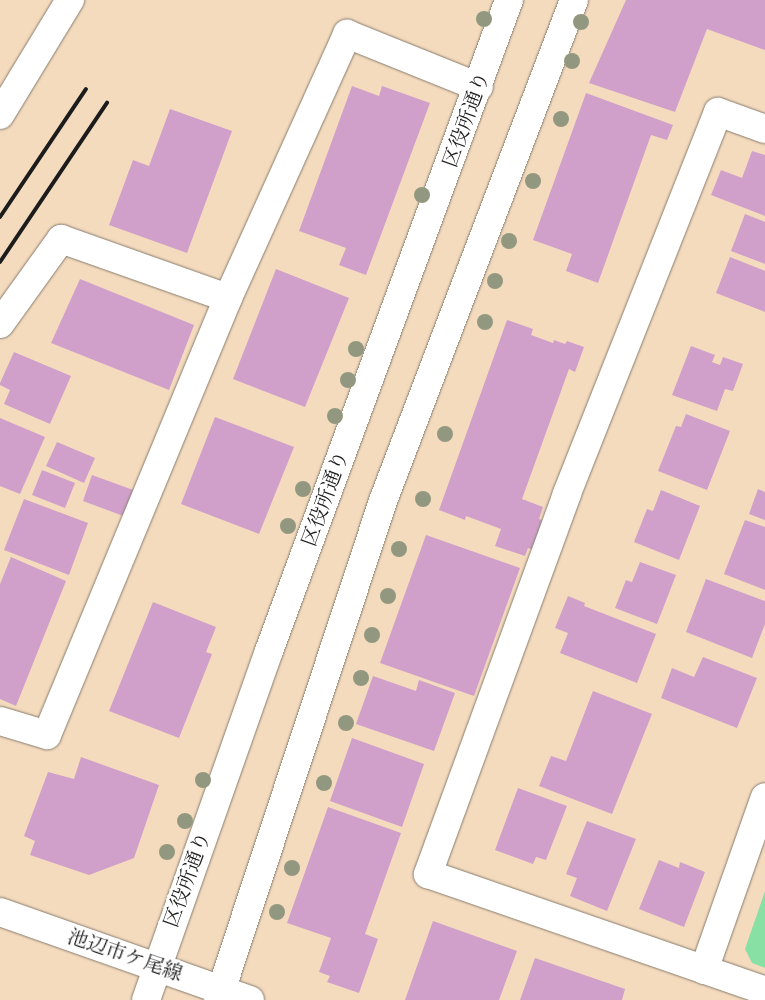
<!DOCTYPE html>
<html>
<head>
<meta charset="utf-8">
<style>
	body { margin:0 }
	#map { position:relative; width:765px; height:1000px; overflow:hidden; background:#f4dbbe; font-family:"Libre Bodoni","Noto Serif JP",serif }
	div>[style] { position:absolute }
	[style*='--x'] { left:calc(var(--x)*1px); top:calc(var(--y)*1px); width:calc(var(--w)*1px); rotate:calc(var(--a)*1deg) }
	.green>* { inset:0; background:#88e0a4 }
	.building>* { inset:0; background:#d0a0ca }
	.roads { filter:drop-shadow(0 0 1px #887c6d) drop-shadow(0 0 1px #887c6d) }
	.minor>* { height:28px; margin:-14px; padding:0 14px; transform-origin:14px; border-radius:14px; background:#fff }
	.tertiary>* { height:28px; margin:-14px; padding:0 14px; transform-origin:14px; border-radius:14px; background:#fff }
	.rail>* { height:4px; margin:-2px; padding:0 2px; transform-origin:2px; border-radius:2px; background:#1c1c1c }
	.trees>* { width:16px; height:16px; margin:-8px; border-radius:50%; background:#92987f }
	span { translate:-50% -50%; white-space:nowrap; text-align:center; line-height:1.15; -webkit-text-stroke:5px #fff; paint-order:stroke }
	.street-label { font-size:20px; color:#1c1c1c }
</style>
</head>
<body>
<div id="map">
	<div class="green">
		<div style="clip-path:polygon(765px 891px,765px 968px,752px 963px,745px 949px)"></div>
	</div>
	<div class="building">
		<div style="clip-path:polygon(626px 0,765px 0,765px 50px,707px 29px,675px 112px,589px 83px)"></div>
		<div style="clip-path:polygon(352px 86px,379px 96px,382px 86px,430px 103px,366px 275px,339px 265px,346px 248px,299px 231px)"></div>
		<div style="clip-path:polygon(586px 93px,673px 125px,667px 140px,651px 135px,598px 283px,566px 271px,572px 254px,533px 240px)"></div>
		<div style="clip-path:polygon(170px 109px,232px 131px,187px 253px,109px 225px,133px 160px,149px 166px)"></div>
		<div style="clip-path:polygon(752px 151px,765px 155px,765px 216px,711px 195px,721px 170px,742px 178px)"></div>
		<div style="clip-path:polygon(745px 214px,765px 222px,765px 264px,731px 251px)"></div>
		<div style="clip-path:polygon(730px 257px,765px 271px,765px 312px,716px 293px)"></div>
		<div style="clip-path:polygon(276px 269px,349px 298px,305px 407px,233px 379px)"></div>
		<div style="clip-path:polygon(80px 279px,194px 325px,169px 390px,51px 343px)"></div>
		<div style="clip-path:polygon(507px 320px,533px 329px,531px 335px,553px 343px,554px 340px,565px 344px,567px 341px,584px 347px,575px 372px,569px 369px,522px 499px,543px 507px,539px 519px,544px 521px,534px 550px,528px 548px,525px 556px,495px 546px,501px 529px,466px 516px,465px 520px,439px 510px)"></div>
		<div style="clip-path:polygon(691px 346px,715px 355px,712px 362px,720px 365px,723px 357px,743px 364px,733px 391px,725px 389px,717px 411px,672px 395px)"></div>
		<div style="clip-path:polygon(14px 352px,71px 376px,50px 424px,4px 404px,10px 390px,0 385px,0 383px)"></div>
		<div style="clip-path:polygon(686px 414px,730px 431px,707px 490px,658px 471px,676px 426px,681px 427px)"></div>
		<div style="clip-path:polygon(215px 417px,294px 447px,259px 534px,181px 504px)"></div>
		<div style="clip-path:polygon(0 418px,45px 437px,20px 494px,0 486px)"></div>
		<div style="clip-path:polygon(57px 442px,95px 458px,84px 483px,46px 466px)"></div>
		<div style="clip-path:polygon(42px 470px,75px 483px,65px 508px,32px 495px)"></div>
		<div style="clip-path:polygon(92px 475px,136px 491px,126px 517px,83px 501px)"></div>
		<div style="clip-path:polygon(758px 489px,765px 492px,765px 520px,749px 514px)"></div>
		<div style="clip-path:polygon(661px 490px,700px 506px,679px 560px,634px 542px,647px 509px,653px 511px)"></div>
		<div style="clip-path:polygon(24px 499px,88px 523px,69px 575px,4px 550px)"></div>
		<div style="clip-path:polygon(745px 520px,765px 527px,765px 590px,724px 574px)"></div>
		<div style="clip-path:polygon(426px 535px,520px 568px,474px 696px,380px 663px)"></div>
		<div style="clip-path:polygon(11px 557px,66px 581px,16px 706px,0 699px,0 584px)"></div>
		<div style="clip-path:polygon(640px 562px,676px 575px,657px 624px,615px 608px,626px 580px,632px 582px)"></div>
		<div style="clip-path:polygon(706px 579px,765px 601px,765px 624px,752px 658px,686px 632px)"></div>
		<div style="clip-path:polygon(568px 596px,585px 603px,584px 606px,656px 634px,637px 683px,560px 653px,568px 633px,555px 628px)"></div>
		<div style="clip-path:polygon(153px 602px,216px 627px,206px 652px,212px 654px,179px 738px,109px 711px)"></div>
		<div style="clip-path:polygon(703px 657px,757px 678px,737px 728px,661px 698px,672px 668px,694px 677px)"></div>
		<div style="clip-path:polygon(373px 676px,416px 691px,419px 680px,455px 693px,434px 751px,356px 724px)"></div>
		<div style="clip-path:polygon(593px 691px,652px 714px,612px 814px,539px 786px,551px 756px,566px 761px)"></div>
		<div style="clip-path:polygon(352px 738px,424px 764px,402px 827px,330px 801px)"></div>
		<div style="clip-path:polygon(81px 757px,159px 785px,134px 858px,89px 875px,30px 855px,35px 841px,24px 836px,48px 772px,74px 779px)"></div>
		<div style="clip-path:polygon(518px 788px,567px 806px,546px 860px,536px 857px,533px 864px,495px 850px)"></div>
		<div style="clip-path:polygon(328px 807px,401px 833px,365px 934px,378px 939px,359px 993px,327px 982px,330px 976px,319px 972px,331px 938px,287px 923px)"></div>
		<div style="clip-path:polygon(587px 821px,636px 839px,607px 911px,570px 896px,577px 878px,566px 874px)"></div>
		<div style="clip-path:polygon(659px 860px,679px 868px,680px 862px,705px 872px,684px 927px,639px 909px)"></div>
		<div style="clip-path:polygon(433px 921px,517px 951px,499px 1000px,405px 1000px)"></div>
		<div style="clip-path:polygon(535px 958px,625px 989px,622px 1000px,520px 1000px)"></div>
	</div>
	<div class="roads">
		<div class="minor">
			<div style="--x:0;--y:115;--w:135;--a:-58.7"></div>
			<div style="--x:765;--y:129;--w:50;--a:-160.1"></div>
			<div style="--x:718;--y:112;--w:411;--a:111.6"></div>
			<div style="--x:567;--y:494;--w:405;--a:110.1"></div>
			<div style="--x:428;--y:874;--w:357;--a:19.1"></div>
			<div style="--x:0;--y:324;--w:105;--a:-54.3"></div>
			<div style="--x:61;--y:239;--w:177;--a:19.5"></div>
			<div style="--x:0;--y:721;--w:49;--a:16.6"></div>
			<div style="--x:47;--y:735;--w:473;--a:-67.5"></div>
			<div style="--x:228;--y:298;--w:290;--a:-65.7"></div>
			<div style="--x:347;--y:34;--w:142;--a:21.9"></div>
			<div style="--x:704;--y:970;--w:183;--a:-70.6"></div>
		</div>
		<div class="tertiary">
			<div style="--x:0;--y:912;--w:265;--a:19.4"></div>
			<div style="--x:146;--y:1000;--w:370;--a:-70.6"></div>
			<div style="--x:269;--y:651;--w:694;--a:-69.76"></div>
			<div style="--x:218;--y:1000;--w:526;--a:-71.7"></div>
			<div style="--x:383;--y:501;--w:536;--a:-69.13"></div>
		</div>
	</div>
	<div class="rail">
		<div style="--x:0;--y:217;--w:154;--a:-56.1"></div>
		<div style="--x:0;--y:262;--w:192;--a:-56.1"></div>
	</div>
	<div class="trees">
		<div style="left:484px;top:19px"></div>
		<div style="left:581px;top:22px"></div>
		<div style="left:572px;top:61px"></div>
		<div style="left:561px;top:119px"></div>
		<div style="left:533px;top:181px"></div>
		<div style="left:422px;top:195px"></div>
		<div style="left:509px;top:241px"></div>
		<div style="left:495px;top:281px"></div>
		<div style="left:485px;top:322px"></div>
		<div style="left:356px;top:349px"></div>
		<div style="left:348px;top:380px"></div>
		<div style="left:335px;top:416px"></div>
		<div style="left:445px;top:434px"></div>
		<div style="left:303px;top:489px"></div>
		<div style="left:423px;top:499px"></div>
		<div style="left:288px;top:526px"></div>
		<div style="left:399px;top:549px"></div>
		<div style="left:388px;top:596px"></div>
		<div style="left:372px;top:635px"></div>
		<div style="left:361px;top:678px"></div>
		<div style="left:346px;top:723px"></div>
		<div style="left:203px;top:780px"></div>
		<div style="left:324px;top:783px"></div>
		<div style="left:185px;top:821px"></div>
		<div style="left:167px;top:852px"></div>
		<div style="left:292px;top:868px"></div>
		<div style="left:277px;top:912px"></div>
	</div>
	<div class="street-label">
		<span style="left:467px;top:120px;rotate:-70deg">区役所通り</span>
		<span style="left:326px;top:499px;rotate:-70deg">区役所通り</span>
		<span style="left:188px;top:880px;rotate:-70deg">区役所通り</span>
		<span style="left:125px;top:956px;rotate:19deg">池辺市ケ尾線</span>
	</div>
</div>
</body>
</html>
